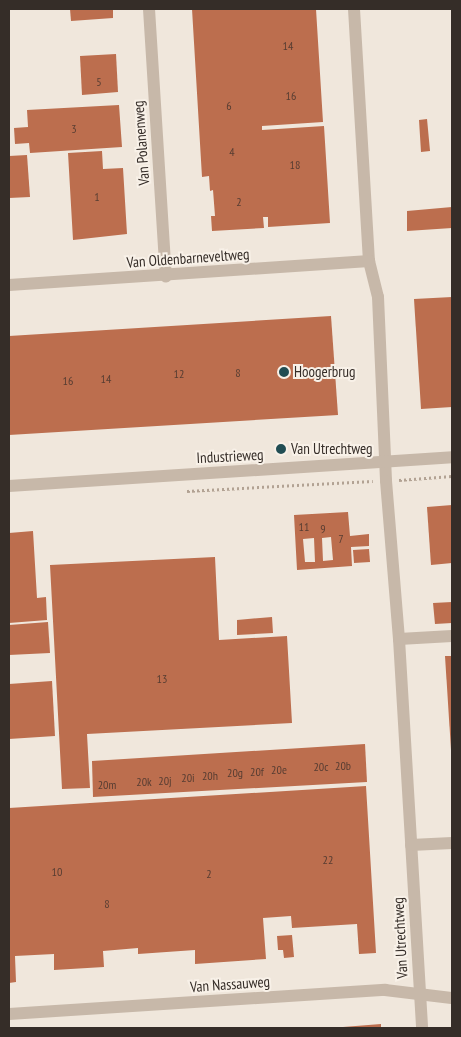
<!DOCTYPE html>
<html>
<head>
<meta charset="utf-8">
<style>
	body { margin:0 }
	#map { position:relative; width:461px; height:1037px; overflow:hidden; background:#f0e7dc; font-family:"PT Sans Narrow",sans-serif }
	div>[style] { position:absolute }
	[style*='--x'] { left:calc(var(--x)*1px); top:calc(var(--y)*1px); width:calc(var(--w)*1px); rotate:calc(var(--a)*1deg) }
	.building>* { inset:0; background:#bc6e4e }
	.path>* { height:3px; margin-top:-1.5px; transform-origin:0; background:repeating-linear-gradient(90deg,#b2a293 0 2.5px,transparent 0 5px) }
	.minor>* { height:12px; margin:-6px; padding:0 6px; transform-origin:6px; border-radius:6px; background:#c7b8a9 }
	.tertiary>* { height:12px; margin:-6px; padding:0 6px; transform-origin:6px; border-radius:6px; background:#c7b8a9 }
	.dots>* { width:14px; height:14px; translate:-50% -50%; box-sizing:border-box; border:2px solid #f8f1e8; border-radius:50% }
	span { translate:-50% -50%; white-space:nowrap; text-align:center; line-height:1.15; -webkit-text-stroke:4px #f8f1e8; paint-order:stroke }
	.number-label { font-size:12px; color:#573d32 }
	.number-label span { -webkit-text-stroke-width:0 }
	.street-label { font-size:15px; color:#352d28 }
	.poi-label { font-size:15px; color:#352d28 }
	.left { translate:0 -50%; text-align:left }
	.frame { position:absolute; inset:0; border:10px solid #352d28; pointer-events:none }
</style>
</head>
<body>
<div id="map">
	<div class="building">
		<div style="clip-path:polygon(70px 9px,113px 9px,113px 18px,71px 21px)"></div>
		<div style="clip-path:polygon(192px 9px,316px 9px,323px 122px,262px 126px,262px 130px,324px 126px,330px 223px,268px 227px,268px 217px,263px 217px,264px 228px,212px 231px,211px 216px,215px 216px,213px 190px,210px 191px,209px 176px,202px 177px)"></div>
		<div style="clip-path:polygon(116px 54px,118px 92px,82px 95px,80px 56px)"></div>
		<div style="clip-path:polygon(119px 105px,122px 147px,30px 153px,29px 143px,15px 144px,14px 128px,28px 127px,27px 110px)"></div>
		<div style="clip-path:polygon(427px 119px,430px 151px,421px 152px,419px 120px)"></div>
		<div style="clip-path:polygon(102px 151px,103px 169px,123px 168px,127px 234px,73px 240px,68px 153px)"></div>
		<div style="clip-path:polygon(27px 155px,30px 197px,9px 198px,9px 156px)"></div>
		<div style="clip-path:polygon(452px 207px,452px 228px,407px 231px,407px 211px)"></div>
		<div style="clip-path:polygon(452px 297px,452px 407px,421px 409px,414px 299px)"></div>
		<div style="clip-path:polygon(331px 316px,338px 415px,9px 435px,9px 336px)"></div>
		<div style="clip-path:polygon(452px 505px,452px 563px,431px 565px,427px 507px)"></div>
		<div style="clip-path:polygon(evenodd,348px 512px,350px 536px,369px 534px,369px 546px,351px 547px,352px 566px,297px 570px,294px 515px,348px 512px,331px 537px,333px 560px,323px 561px,322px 538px,331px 537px,348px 512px,314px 538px,315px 562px,305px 562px,303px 539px,314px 538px)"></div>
		<div style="clip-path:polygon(33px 531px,37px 598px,46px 597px,47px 620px,9px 623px,9px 533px)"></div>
		<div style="clip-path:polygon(369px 549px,370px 562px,354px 563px,353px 550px)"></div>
		<div style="clip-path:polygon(215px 557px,219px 640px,287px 636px,292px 723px,87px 734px,90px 788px,62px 789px,50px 565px)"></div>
		<div style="clip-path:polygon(452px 602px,452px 623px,435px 624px,433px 603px)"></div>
		<div style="clip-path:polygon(272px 617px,273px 633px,237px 635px,237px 620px)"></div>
		<div style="clip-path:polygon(48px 622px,50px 653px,9px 655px,9px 625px)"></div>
		<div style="clip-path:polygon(445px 656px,452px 656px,452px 749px,451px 750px)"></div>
		<div style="clip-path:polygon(52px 681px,55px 736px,9px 739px,9px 684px)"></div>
		<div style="clip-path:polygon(365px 744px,367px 782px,93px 797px,92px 761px)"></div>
		<div style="clip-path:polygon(366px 786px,376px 953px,359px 954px,357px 924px,292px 928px,291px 916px,263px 918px,266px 959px,195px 964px,195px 950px,138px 954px,138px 948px,103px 951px,104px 967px,54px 970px,54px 954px,15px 956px,16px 982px,9px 983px,9px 808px)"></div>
		<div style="clip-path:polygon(292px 935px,294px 957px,284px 958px,283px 950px,278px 950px,277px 936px)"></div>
		<div style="clip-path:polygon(381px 1024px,381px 1028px,343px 1028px,343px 1027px)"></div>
	</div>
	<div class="path">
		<div style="--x:399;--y:480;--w:53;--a:-4.3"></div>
		<div style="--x:187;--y:491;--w:186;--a:-3.1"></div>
	</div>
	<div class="minor">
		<div style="--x:149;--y:9;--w:268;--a:86.4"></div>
		<div style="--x:354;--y:9;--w:252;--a:86.6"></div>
		<div style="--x:369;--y:261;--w:37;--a:76"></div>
		<div style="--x:378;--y:297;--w:184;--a:87.5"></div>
		<div style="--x:386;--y:481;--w:159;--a:85.3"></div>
		<div style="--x:399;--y:639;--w:390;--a:86.6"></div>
		<div style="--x:9;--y:285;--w:361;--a:-3.8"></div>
		<div style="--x:399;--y:639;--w:53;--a:-3.2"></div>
		<div style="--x:411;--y:845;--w:41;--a:-2.8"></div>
		<div style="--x:9;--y:1014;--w:377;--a:-3.7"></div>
		<div style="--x:385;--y:990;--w:67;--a:6.8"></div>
	</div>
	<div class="tertiary">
		<div style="--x:9;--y:486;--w:444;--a:-3.7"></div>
	</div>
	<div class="dots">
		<div style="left:284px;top:372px;background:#214d53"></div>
		<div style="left:281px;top:449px;background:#214d53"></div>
	</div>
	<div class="number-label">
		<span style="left:288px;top:46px">14</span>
		<span style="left:99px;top:82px">5</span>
		<span style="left:291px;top:96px">16</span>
		<span style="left:229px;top:106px">6</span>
		<span style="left:74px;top:129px">3</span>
		<span style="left:232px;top:152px">4</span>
		<span style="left:295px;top:165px">18</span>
		<span style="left:97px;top:197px">1</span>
		<span style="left:239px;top:202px">2</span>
		<span style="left:238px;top:373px">8</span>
		<span style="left:179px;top:374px">12</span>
		<span style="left:106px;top:379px">14</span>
		<span style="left:68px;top:381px">16</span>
		<span style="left:304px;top:527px">11</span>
		<span style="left:323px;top:529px">9</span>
		<span style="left:341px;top:539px">7</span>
		<span style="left:162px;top:679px">13</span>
		<span style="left:343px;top:766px">20b</span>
		<span style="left:321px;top:767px">20c</span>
		<span style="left:279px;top:770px">20e</span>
		<span style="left:257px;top:772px">20f</span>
		<span style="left:235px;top:773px">20g</span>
		<span style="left:210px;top:776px">20h</span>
		<span style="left:188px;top:778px">20i</span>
		<span style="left:165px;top:781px">20j</span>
		<span style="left:144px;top:782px">20k</span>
		<span style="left:107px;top:785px">20m</span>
		<span style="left:328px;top:860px">22</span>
		<span style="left:57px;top:872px">10</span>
		<span style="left:209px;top:874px">2</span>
		<span style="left:107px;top:904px">8</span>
	</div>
	<div class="street-label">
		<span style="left:141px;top:143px;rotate:-94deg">Van Polanenweg</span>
		<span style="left:188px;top:258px;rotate:-4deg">Van Oldenbarneveltweg</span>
		<span style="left:230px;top:456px;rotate:-3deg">Industrieweg</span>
		<span style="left:400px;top:938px;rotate:-93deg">Van Utrechtweg</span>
		<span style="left:230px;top:984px;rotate:-4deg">Van Nassauweg</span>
	</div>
	<div class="poi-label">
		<span class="left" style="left:294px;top:372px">Hoogerbrug</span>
		<span class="left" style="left:291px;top:449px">Van Utrechtweg</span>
	</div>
	<div class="frame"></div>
</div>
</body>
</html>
